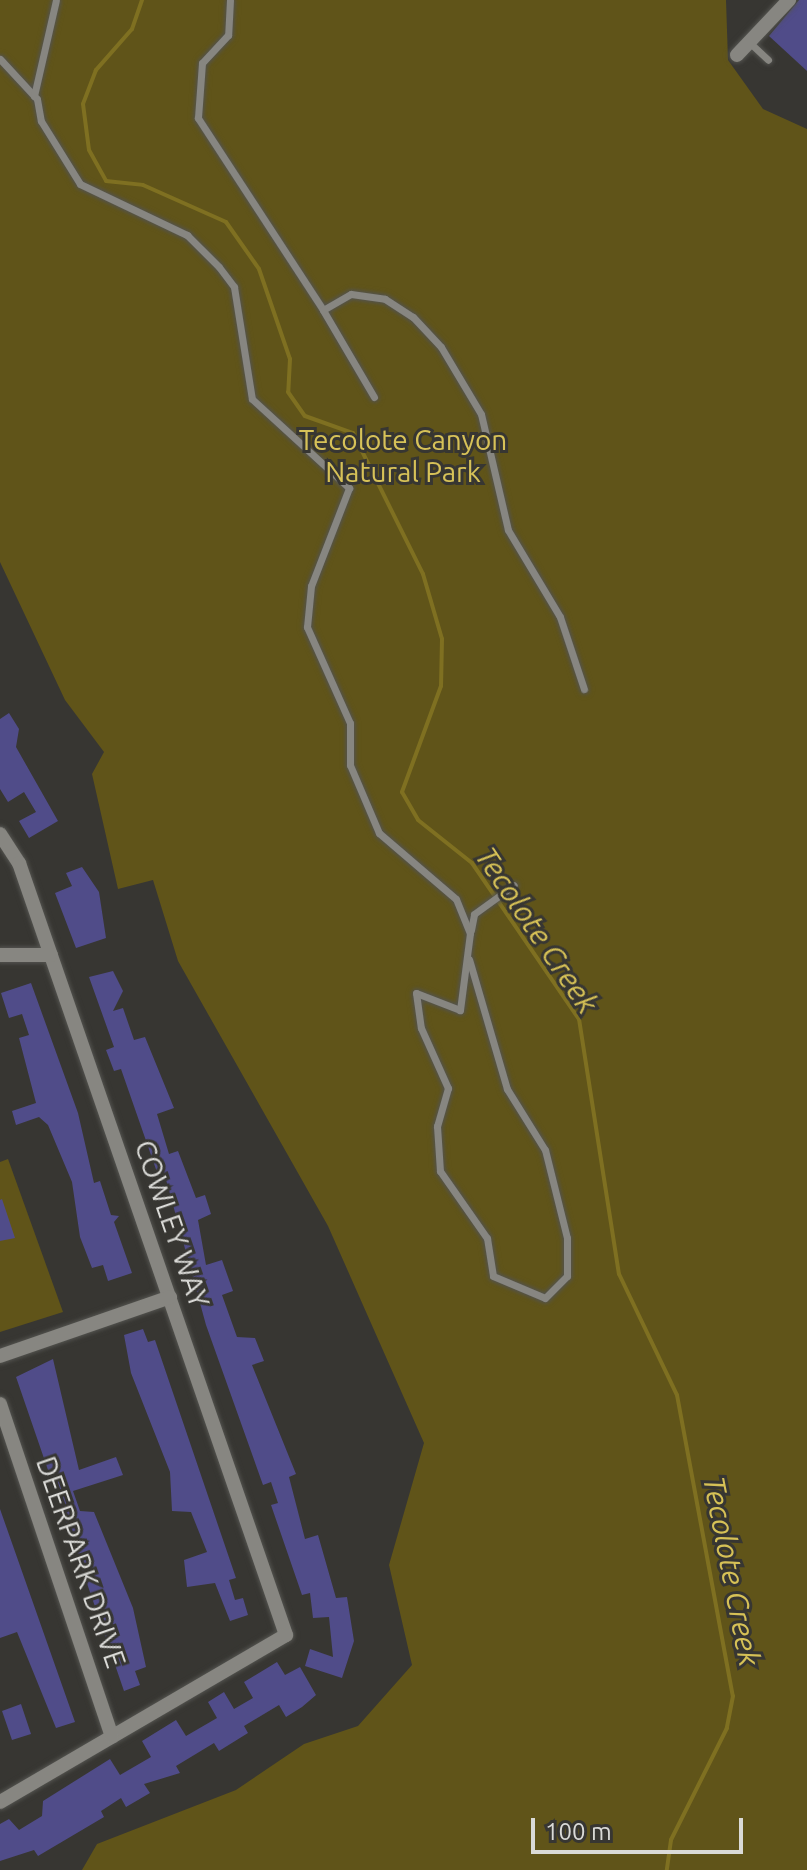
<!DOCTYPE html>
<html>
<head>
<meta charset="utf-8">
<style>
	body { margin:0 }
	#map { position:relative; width:807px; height:1870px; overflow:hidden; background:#373632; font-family:Ubuntu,sans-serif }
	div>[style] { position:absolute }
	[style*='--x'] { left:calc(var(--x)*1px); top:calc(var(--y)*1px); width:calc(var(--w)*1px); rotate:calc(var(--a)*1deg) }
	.green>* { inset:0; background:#605419 }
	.stream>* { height:4px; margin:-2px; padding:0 2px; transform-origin:2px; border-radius:2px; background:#7f7021 }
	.building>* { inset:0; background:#504c89 }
	.roads { filter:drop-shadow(0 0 2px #53534f) drop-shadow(0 0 2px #53534f) }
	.lane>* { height:7px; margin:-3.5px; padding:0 3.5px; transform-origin:3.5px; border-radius:3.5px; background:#878681 }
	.street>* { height:14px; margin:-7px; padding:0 7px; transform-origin:7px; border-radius:7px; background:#878681 }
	span { translate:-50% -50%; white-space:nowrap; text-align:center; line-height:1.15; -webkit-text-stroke:6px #373632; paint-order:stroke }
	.park-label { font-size:28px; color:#d7c258 }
	.street-label { font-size:28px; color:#dadad7 }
	.water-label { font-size:30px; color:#d6c156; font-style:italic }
	.scale { position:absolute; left:531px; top:1818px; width:212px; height:36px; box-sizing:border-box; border:4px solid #dadad7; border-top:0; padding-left:10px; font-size:24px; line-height:28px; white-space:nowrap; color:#dadad7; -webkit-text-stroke:6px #373632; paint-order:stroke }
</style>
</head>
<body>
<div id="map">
	<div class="green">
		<div style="clip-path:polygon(0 0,726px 0,728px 60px,763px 109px,807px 129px,807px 1870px,82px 1870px,97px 1844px,236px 1790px,304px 1744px,358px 1726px,412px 1665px,389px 1565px,424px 1443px,328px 1226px,178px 961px,153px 880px,118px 889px,92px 774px,104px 752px,65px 700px,0 562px)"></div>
		<div style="clip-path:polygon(8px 1159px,63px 1312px,0 1332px,0 1162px)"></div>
	</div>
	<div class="stream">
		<div style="--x:142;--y:0;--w:31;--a:109"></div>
		<div style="--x:132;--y:29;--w:55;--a:131.3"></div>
		<div style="--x:96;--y:70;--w:36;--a:111"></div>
		<div style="--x:83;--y:104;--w:46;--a:82.6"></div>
		<div style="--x:89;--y:150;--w:35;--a:61"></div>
		<div style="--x:106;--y:181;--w:37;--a:6"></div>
		<div style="--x:143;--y:185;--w:91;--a:24"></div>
		<div style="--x:226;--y:222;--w:57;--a:54.9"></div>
		<div style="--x:259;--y:269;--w:95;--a:71"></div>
		<div style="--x:290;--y:359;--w:33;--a:93"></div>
		<div style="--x:288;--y:392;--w:29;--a:55"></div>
		<div style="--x:305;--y:416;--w:51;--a:19.5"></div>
		<div style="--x:353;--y:433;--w:157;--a:63.6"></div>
		<div style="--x:423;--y:574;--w:68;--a:73.7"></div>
		<div style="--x:442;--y:639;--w:47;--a:91.2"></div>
		<div style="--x:441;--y:686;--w:113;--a:110.2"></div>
		<div style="--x:402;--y:792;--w:32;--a:60"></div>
		<div style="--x:418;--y:820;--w:69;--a:38.5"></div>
		<div style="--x:472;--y:863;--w:189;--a:55.6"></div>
		<div style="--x:579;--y:1019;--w:258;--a:81.1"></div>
		<div style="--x:619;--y:1274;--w:134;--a:64.4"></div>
		<div style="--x:677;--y:1395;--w:306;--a:79.5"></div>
		<div style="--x:733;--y:1696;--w:33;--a:101"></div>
		<div style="--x:727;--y:1728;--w:125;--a:116.6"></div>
		<div style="--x:671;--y:1840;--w:30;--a:98"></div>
	</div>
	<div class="building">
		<div style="clip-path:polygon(799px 0,807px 0,807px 71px,769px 36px)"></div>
		<div style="clip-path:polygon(9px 713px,19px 729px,16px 747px,58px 821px,29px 838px,19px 821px,36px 812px,24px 792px,8px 802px,0 789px,0 719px)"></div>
		<div style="clip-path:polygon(82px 867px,99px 892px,106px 938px,76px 948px,55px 893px,72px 886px,66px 873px)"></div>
		<div style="clip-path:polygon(113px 971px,123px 991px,113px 1011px,123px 1008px,134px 1040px,145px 1037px,174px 1108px,157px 1114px,169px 1154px,178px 1151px,196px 1198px,205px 1195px,211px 1214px,198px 1220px,206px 1265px,222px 1260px,233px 1291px,222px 1295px,237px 1337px,255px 1338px,264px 1361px,252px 1365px,296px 1474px,289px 1477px,305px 1539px,318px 1535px,336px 1598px,347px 1597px,354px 1641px,342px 1678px,305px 1666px,310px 1649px,333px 1657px,329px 1617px,313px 1618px,310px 1593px,302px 1595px,271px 1505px,278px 1503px,271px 1482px,263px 1485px,206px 1325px,165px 1176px,159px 1178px,121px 1069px,114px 1071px,106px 1050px,114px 1047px,89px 977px)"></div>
		<div style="clip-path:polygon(31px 983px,78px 1113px,94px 1183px,100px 1181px,111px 1215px,119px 1216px,114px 1222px,132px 1273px,108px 1281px,103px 1265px,92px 1268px,80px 1237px,72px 1182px,48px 1125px,39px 1117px,16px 1125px,12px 1111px,36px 1103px,19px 1038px,29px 1035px,22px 1014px,9px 1018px,1px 993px)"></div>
		<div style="clip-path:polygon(2px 1199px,15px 1238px,0 1241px,0 1200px)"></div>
		<div style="clip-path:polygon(143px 1329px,148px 1342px,155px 1340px,236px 1578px,229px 1580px,235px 1600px,243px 1598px,248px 1615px,230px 1621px,215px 1583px,187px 1587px,184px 1560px,207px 1552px,191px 1512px,172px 1511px,170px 1472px,131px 1373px,124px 1335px)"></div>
		<div style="clip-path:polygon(53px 1359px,79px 1470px,116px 1457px,123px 1475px,73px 1491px,80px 1511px,94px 1512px,133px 1608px,146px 1667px,135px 1671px,140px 1685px,124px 1691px,16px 1377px)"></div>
		<div style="clip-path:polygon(0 1509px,75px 1722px,56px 1728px,17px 1632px,0 1638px)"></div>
		<div style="clip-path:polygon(277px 1662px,285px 1675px,300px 1667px,316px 1695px,302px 1707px,286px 1717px,279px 1705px,244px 1726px,248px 1733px,219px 1751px,214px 1743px,176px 1766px,180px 1773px,144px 1784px,150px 1793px,126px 1807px,121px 1798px,101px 1811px,104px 1817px,38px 1856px,34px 1850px,0 1861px,0 1824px,9px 1819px,19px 1830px,42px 1816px,43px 1801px,110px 1759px,120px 1775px,151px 1757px,142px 1741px,176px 1720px,186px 1736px,217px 1718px,208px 1702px,224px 1692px,234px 1709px,253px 1698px,244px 1682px)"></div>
		<div style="clip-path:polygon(21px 1704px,31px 1734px,12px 1740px,2px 1711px)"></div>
	</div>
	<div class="roads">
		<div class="lane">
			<div style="--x:230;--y:0;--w:35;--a:93"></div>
			<div style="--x:228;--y:35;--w:38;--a:133"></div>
			<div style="--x:202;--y:63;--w:55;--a:94.2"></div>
			<div style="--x:198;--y:118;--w:229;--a:56.9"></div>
			<div style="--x:749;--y:42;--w:26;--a:43"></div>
			<div style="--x:0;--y:59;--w:54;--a:47.2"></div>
			<div style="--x:37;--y:99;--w:22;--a:80"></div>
			<div style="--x:41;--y:121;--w:74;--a:58.2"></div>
			<div style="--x:80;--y:184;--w:119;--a:25.5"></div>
			<div style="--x:187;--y:235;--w:45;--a:45"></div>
			<div style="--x:219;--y:267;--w:25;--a:53"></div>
			<div style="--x:234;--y:287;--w:113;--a:80.9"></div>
			<div style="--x:252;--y:399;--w:132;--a:42.5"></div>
			<div style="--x:349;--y:488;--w:105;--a:111.2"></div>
			<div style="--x:311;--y:586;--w:41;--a:95.6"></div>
			<div style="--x:307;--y:627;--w:105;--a:65.9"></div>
			<div style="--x:350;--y:723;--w:42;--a:90"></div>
			<div style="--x:350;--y:765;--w:74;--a:66.9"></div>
			<div style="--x:379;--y:833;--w:101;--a:40.6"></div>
			<div style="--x:456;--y:899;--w:37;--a:68"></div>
			<div style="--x:470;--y:933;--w:78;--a:97.4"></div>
			<div style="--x:460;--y:1010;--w:47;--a:-158.9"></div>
			<div style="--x:416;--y:993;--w:35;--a:82"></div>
			<div style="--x:421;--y:1028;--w:66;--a:65.8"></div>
			<div style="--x:448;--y:1088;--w:40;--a:106"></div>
			<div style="--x:437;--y:1126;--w:45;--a:86.2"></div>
			<div style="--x:440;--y:1171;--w:82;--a:55"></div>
			<div style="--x:487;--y:1238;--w:38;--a:81"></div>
			<div style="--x:493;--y:1276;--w:56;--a:22.9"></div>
			<div style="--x:545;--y:1298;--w:31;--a:-45"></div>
			<div style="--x:567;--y:1276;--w:38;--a:-90"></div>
			<div style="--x:567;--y:1238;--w:91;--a:-104"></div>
			<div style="--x:545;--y:1150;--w:72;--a:-121.9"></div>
			<div style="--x:507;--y:1089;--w:135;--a:-106.3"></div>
			<div style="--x:34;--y:96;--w:98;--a:-77.1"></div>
			<div style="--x:374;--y:397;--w:101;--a:-120.4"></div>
			<div style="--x:323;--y:310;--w:32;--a:-30"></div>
			<div style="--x:351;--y:294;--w:34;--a:8"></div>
			<div style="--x:385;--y:299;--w:33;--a:33"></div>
			<div style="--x:413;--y:317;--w:41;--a:47"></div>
			<div style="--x:441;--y:347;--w:78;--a:59.2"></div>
			<div style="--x:481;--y:414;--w:119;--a:76.9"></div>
			<div style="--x:508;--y:530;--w:101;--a:59.1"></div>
			<div style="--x:560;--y:617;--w:76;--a:71.6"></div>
			<div style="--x:471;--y:930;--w:16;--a:-79"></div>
			<div style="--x:474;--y:914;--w:49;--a:-35.9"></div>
		</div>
		<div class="street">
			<div style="--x:737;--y:55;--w:76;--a:-46.6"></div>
			<div style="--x:0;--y:834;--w:35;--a:57"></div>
			<div style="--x:19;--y:863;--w:817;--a:70.92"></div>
			<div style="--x:286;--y:1635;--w:331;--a:149.7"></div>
			<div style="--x:0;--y:955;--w:51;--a:0"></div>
			<div style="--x:0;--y:1356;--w:180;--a:-19.1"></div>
			<div style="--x:0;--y:1404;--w:351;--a:71.4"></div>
		</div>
	</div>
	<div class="park-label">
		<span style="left:403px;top:456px">Tecolote Canyon<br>Natural Park</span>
	</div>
	<div class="street-label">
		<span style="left:172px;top:1224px;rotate:71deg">COWLEY WAY</span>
		<span style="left:81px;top:1562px;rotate:71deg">DEERPARK DRIVE</span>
	</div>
	<div class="water-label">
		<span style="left:537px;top:930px;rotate:56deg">Tecolote Creek</span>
		<span style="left:732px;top:1571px;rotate:79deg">Tecolote Creek</span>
	</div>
	<div class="scale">100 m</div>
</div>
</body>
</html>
